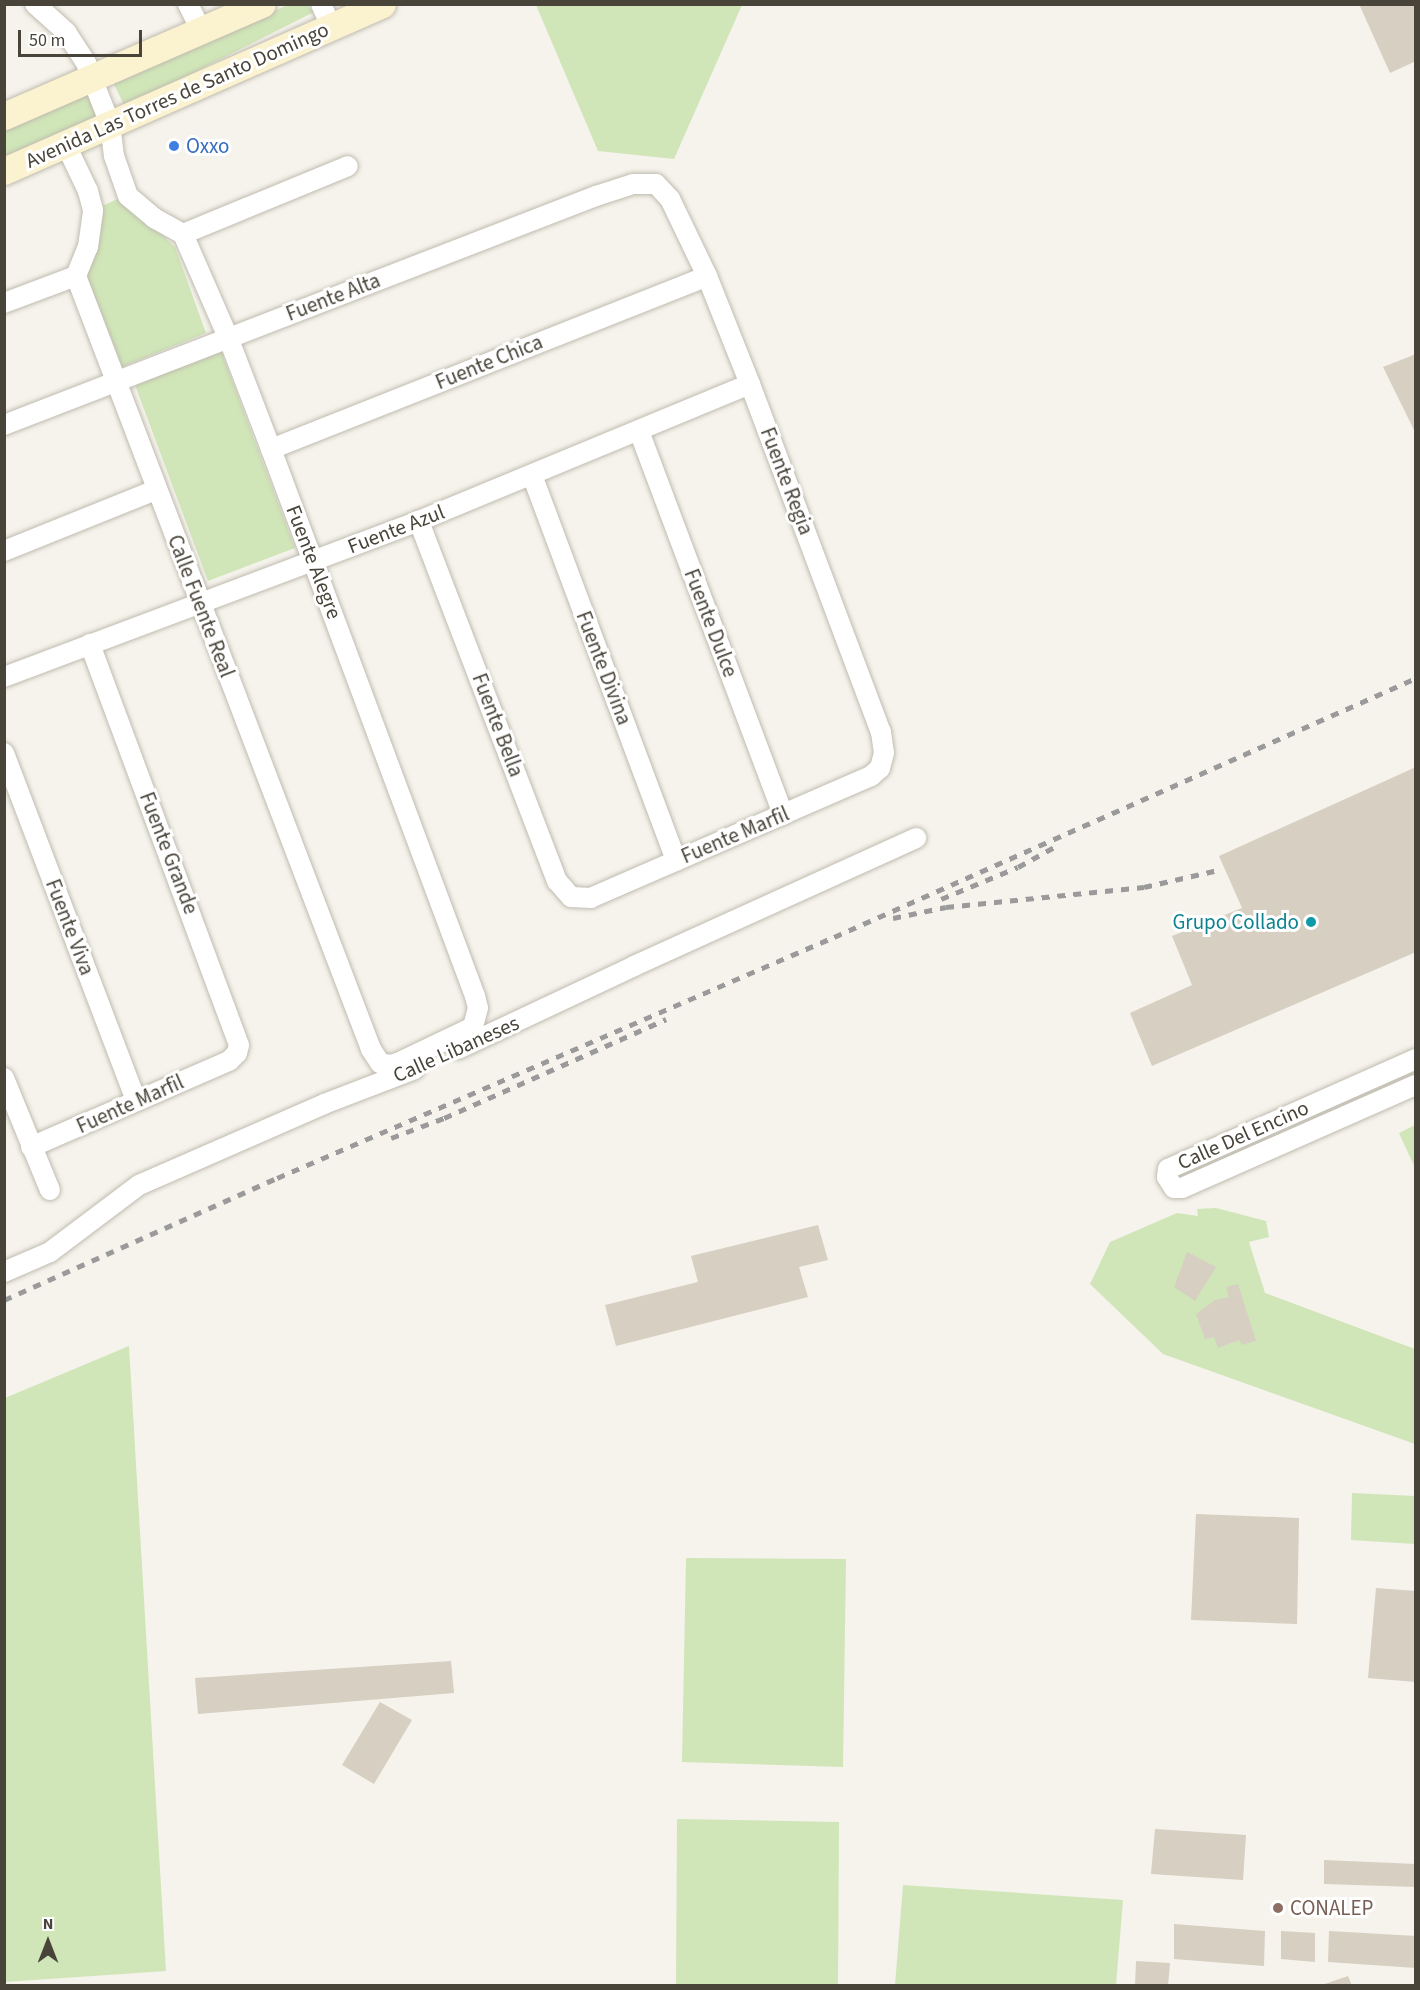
<!DOCTYPE html>
<html>
<head>
<meta charset="utf-8">
<style>
	body { margin:0 }
	#map { position:relative; width:1420px; height:1990px; overflow:hidden; background:#f5f3ec; font-family:"Source Sans 3",sans-serif }
	div>[style] { position:absolute }
	[style*='--x'] { left:calc(var(--x)*1px); top:calc(var(--y)*1px); width:calc(var(--w)*1px); rotate:calc(var(--a)*1deg) }
	.green>* { inset:0; background:#d0e6b8 }
	.building>* { inset:0; background:#d6cfc2 }
	.roads { filter:drop-shadow(0 0 2px #c0bbaf) drop-shadow(0 0 2px #c0bbaf) }
	.street>* { height:20px; margin:-10px; padding:0 10px; transform-origin:10px; border-radius:10px; background:#fff }
	.secondary>* { height:27px; margin:-13.5px; padding:0 13.5px; transform-origin:13.5px; border-radius:13.5px; background:#fbf2d0 }
	.rail>* { height:4.5px; margin-top:-2.25px; transform-origin:0; background:repeating-linear-gradient(90deg,#9a9a9a 0 8px,transparent 0 16px) }
	.dots>* { width:16px; height:16px; translate:-50% -50%; box-sizing:border-box; border:3px solid #fff; border-radius:50% }
	span { translate:-50% -50%; white-space:nowrap; text-align:center; line-height:1.15; -webkit-text-stroke:6px #fff; paint-order:stroke }
	.street-label { font-size:21px; color:#49443a }
	.shop-label { font-size:21px; color:#366cbe }
	.left { translate:0 -50%; text-align:left }
	.culture-label { font-size:21px; color:#0d838f }
	.right { translate:-100% -50%; text-align:right }
	.education-label { font-size:21px; color:#785e54 }
	.frame { position:absolute; inset:0; border:6px solid #49443a; pointer-events:none }
	.north { position:absolute; left:18px; top:1912px; width:60px; height:60px; -webkit-text-stroke:4px #fff; paint-order:stroke; rotate:0deg; font-size:16px; font-weight:700; line-height:24px; text-align:center; color:#49443a }
	.north::after { content:''; display:block; margin:auto; width:21px; height:27px; background:#49443a; clip-path:polygon(50% 0,100% 100%,50% 72%,0 100%) }
	.scale { position:absolute; left:18px; top:30px; width:124px; height:27px; box-sizing:border-box; border:3px solid #49443a; border-top:0; padding-left:8px; font-size:18px; line-height:21px; white-space:nowrap; color:#49443a; -webkit-text-stroke:4px #fff; paint-order:stroke }
</style>
</head>
<body>
<div id="map">
	<div class="green">
		<div style="clip-path:polygon(288px 5px,307px 5px,314px 12px,125px 107px,112px 80px)"></div>
		<div style="clip-path:polygon(536px 5px,742px 5px,674px 159px,598px 151px)"></div>
		<div style="clip-path:polygon(84px 85px,99px 116px,5px 157px,4px 120px)"></div>
		<div style="clip-path:polygon(122px 197px,175px 247px,206px 333px,122px 367px,87px 276px,100px 207px)"></div>
		<div style="clip-path:polygon(221px 351px,295px 548px,208px 581px,135px 385px)"></div>
		<div style="clip-path:polygon(1415px 1125px,1415px 1168px,1399px 1133px)"></div>
		<div style="clip-path:polygon(1216px 1208px,1266px 1221px,1269px 1237px,1249px 1242px,1265px 1293px,1415px 1349px,1415px 1444px,1163px 1354px,1090px 1284px,1110px 1242px,1177px 1213px,1198px 1216px,1197px 1209px)"></div>
		<div style="clip-path:polygon(129px 1346px,166px 1971px,5px 1982px,5px 1398px)"></div>
		<div style="clip-path:polygon(1352px 1493px,1415px 1496px,1415px 1544px,1351px 1540px)"></div>
		<div style="clip-path:polygon(686px 1558px,846px 1559px,843px 1767px,682px 1762px)"></div>
		<div style="clip-path:polygon(677px 1819px,839px 1822px,838px 1985px,676px 1985px)"></div>
		<div style="clip-path:polygon(903px 1885px,1123px 1900px,1116px 1985px,895px 1985px)"></div>
	</div>
	<div class="building">
		<div style="clip-path:polygon(1359px 4px,1416px 4px,1416px 61px,1390px 73px)"></div>
		<div style="clip-path:polygon(1416px 354px,1416px 434px,1383px 367px)"></div>
		<div style="clip-path:polygon(1416px 767px,1416px 952px,1152px 1066px,1130px 1013px,1192px 985px,1172px 936px,1242px 908px,1219px 856px)"></div>
		<div style="clip-path:polygon(818px 1225px,828px 1260px,799px 1267px,808px 1297px,616px 1346px,605px 1305px,698px 1282px,691px 1256px)"></div>
		<div style="clip-path:polygon(1187px 1252px,1216px 1267px,1195px 1301px,1174px 1287px)"></div>
		<div style="clip-path:polygon(1238px 1284px,1256px 1341px,1242px 1345px,1239px 1340px,1218px 1348px,1214px 1337px,1205px 1339px,1196px 1314px,1215px 1300px,1229px 1297px,1226px 1287px)"></div>
		<div style="clip-path:polygon(1196px 1514px,1299px 1518px,1297px 1624px,1191px 1620px)"></div>
		<div style="clip-path:polygon(1376px 1588px,1416px 1591px,1416px 1682px,1368px 1678px)"></div>
		<div style="clip-path:polygon(451px 1661px,454px 1693px,198px 1714px,195px 1678px)"></div>
		<div style="clip-path:polygon(380px 1702px,412px 1720px,374px 1784px,342px 1765px)"></div>
		<div style="clip-path:polygon(1155px 1829px,1246px 1835px,1243px 1880px,1151px 1874px)"></div>
		<div style="clip-path:polygon(1324px 1860px,1416px 1864px,1416px 1887px,1324px 1884px)"></div>
		<div style="clip-path:polygon(1174px 1924px,1265px 1931px,1264px 1966px,1174px 1959px)"></div>
		<div style="clip-path:polygon(1281px 1931px,1315px 1933px,1315px 1962px,1281px 1959px)"></div>
		<div style="clip-path:polygon(1329px 1931px,1416px 1936px,1416px 1968px,1328px 1962px)"></div>
		<div style="clip-path:polygon(1136px 1961px,1170px 1963px,1168px 1986px,1135px 1986px)"></div>
		<div style="clip-path:polygon(1348px 1976px,1352px 1986px,1322px 1986px,1322px 1985px)"></div>
	</div>
	<div class="roads">
		<div class="street">
			<div style="--x:35;--y:4;--w:42;--a:42.1"></div>
			<div style="--x:66;--y:32;--w:37;--a:57"></div>
			<div style="--x:86;--y:63;--w:66;--a:68.5"></div>
			<div style="--x:110;--y:124;--w:32;--a:83"></div>
			<div style="--x:114;--y:156;--w:42;--a:70.7"></div>
			<div style="--x:128;--y:196;--w:34;--a:40"></div>
			<div style="--x:154;--y:218;--w:33;--a:29"></div>
			<div style="--x:183;--y:234;--w:112;--a:66.4"></div>
			<div style="--x:228;--y:337;--w:120;--a:69"></div>
			<div style="--x:271;--y:449;--w:584;--a:69.55"></div>
			<div style="--x:475;--y:996;--w:12;--a:76"></div>
			<div style="--x:478;--y:1008;--w:20;--a:105"></div>
			<div style="--x:473;--y:1027;--w:83;--a:154.4"></div>
			<div style="--x:398;--y:1063;--w:8;--a:166"></div>
			<div style="--x:390;--y:1065;--w:10;--a:-169"></div>
			<div style="--x:380;--y:1063;--w:17;--a:-123"></div>
			<div style="--x:371;--y:1049;--w:827;--a:-110.89"></div>
			<div style="--x:76;--y:276;--w:31;--a:-68"></div>
			<div style="--x:88;--y:247;--w:37;--a:-82"></div>
			<div style="--x:93;--y:210;--w:20;--a:-105"></div>
			<div style="--x:88;--y:191;--w:51;--a:-115.6"></div>
			<div style="--x:188;--y:4;--w:30;--a:64"></div>
			<div style="--x:321;--y:4;--w:24;--a:66"></div>
			<div style="--x:183;--y:234;--w:178;--a:-22.4"></div>
			<div style="--x:4;--y:303;--w:77;--a:-20.6"></div>
			<div style="--x:4;--y:425;--w:635;--a:-21.15"></div>
			<div style="--x:596;--y:196;--w:39;--a:-18"></div>
			<div style="--x:633;--y:184;--w:23;--a:0"></div>
			<div style="--x:656;--y:184;--w:21;--a:47"></div>
			<div style="--x:670;--y:199;--w:85;--a:64.3"></div>
			<div style="--x:707;--y:276;--w:116;--a:68.3"></div>
			<div style="--x:750;--y:384;--w:372;--a:69.4"></div>
			<div style="--x:881;--y:732;--w:21;--a:82"></div>
			<div style="--x:884;--y:753;--w:16;--a:105"></div>
			<div style="--x:880;--y:768;--w:12;--a:138"></div>
			<div style="--x:871;--y:776;--w:305;--a:156.5"></div>
			<div style="--x:591;--y:898;--w:20;--a:-177"></div>
			<div style="--x:571;--y:897;--w:21;--a:-131"></div>
			<div style="--x:557;--y:881;--w:386;--a:-111"></div>
			<div style="--x:639;--y:431;--w:410;--a:69.4"></div>
			<div style="--x:271;--y:449;--w:469;--a:-21.6"></div>
			<div style="--x:532;--y:475;--w:412;--a:69.5"></div>
			<div style="--x:4;--y:551;--w:164;--a:-21.9"></div>
			<div style="--x:4;--y:677;--w:443;--a:-20.6"></div>
			<div style="--x:419;--y:521;--w:358;--a:-22.5"></div>
			<div style="--x:4;--y:753;--w:372;--a:69.2"></div>
			<div style="--x:458;--y:1049;--w:195;--a:-25.2"></div>
			<div style="--x:634;--y:966;--w:310;--a:-24.4"></div>
			<div style="--x:1416;--y:1059;--w:271;--a:156.1"></div>
			<div style="--x:1168;--y:1169;--w:8;--a:97"></div>
			<div style="--x:1167;--y:1177;--w:13;--a:58"></div>
			<div style="--x:1174;--y:1188;--w:8;--a:0"></div>
			<div style="--x:1182;--y:1188;--w:256;--a:-23.8"></div>
			<div style="--x:4;--y:1078;--w:121;--a:67.7"></div>
			<div style="--x:31;--y:1147;--w:216;--a:-23.5"></div>
			<div style="--x:229;--y:1061;--w:11;--a:-45"></div>
			<div style="--x:237;--y:1053;--w:8;--a:-76"></div>
			<div style="--x:239;--y:1045;--w:428;--a:-110.4"></div>
			<div style="--x:4;--y:1272;--w:50;--a:-23.5"></div>
			<div style="--x:50;--y:1252;--w:111;--a:-37"></div>
			<div style="--x:139;--y:1185;--w:202;--a:-23.6"></div>
			<div style="--x:324;--y:1104;--w:97;--a:-21"></div>
		</div>
		<div class="secondary">
			<div style="--x:4;--y:116;--w:281;--a:-23.5"></div>
			<div style="--x:4;--y:171;--w:413;--a:-23.8"></div>
		</div>
	</div>
	<div class="rail">
		<div style="--x:941;--y:899;--w:83;--a:-22.6"></div>
		<div style="--x:1018;--y:867;--w:46;--a:-28.8"></div>
		<div style="--x:893;--y:918;--w:54;--a:-11.7"></div>
		<div style="--x:946;--y:907;--w:199;--a:-5.8"></div>
		<div style="--x:1144;--y:887;--w:76;--a:-12.9"></div>
		<div style="--x:391;--y:1138;--w:57;--a:-20.7"></div>
		<div style="--x:444;--y:1118;--w:243;--a:-24"></div>
		<div style="--x:4;--y:1300;--w:299;--a:-24.1"></div>
		<div style="--x:277;--y:1178;--w:607;--a:-23.4"></div>
		<div style="--x:834;--y:937;--w:637;--a:-23.99"></div>
	</div>
	<div class="dots">
		<div style="left:174px;top:146px;background:#3f7fe0"></div>
		<div style="left:1311px;top:922px;background:#0f9aa8"></div>
		<div style="left:1278px;top:1908px;background:#8d6e63"></div>
	</div>
	<div class="street-label">
		<span style="left:177px;top:95px;rotate:-24deg">Avenida Las Torres de Santo Domingo</span>
		<span style="left:333px;top:297px;rotate:-21deg">Fuente Alta</span>
		<span style="left:489px;top:362px;rotate:-22deg">Fuente Chica</span>
		<span style="left:787px;top:481px;rotate:69deg">Fuente Regia</span>
		<span style="left:396px;top:529px;rotate:-21deg">Fuente Azul</span>
		<span style="left:314px;top:562px;rotate:69deg">Fuente Alegre</span>
		<span style="left:201px;top:606px;rotate:69deg">Calle Fuente Real</span>
		<span style="left:711px;top:623px;rotate:69deg">Fuente Dulce</span>
		<span style="left:604px;top:668px;rotate:69deg">Fuente Divina</span>
		<span style="left:498px;top:725px;rotate:69deg">Fuente Bella</span>
		<span style="left:735px;top:835px;rotate:-23deg">Fuente Marfil</span>
		<span style="left:169px;top:853px;rotate:69deg">Fuente Grande</span>
		<span style="left:70px;top:927px;rotate:69deg">Fuente Viva</span>
		<span style="left:456px;top:1049px;rotate:-24deg">Calle Libaneses</span>
		<span style="left:130px;top:1104px;rotate:-24deg">Fuente Marfil</span>
		<span style="left:1243px;top:1135px;rotate:-24deg">Calle Del Encino</span>
	</div>
	<div class="shop-label">
		<span class="left" style="left:186px;top:146px">Oxxo</span>
	</div>
	<div class="culture-label">
		<span class="right" style="left:1299px;top:922px">Grupo Collado</span>
	</div>
	<div class="education-label">
		<span class="left" style="left:1290px;top:1908px">CONALEP</span>
	</div>
	<div class="frame"></div>
	<div class="north">N</div>
	<div class="scale">50 m</div>
</div>
</body>
</html>
